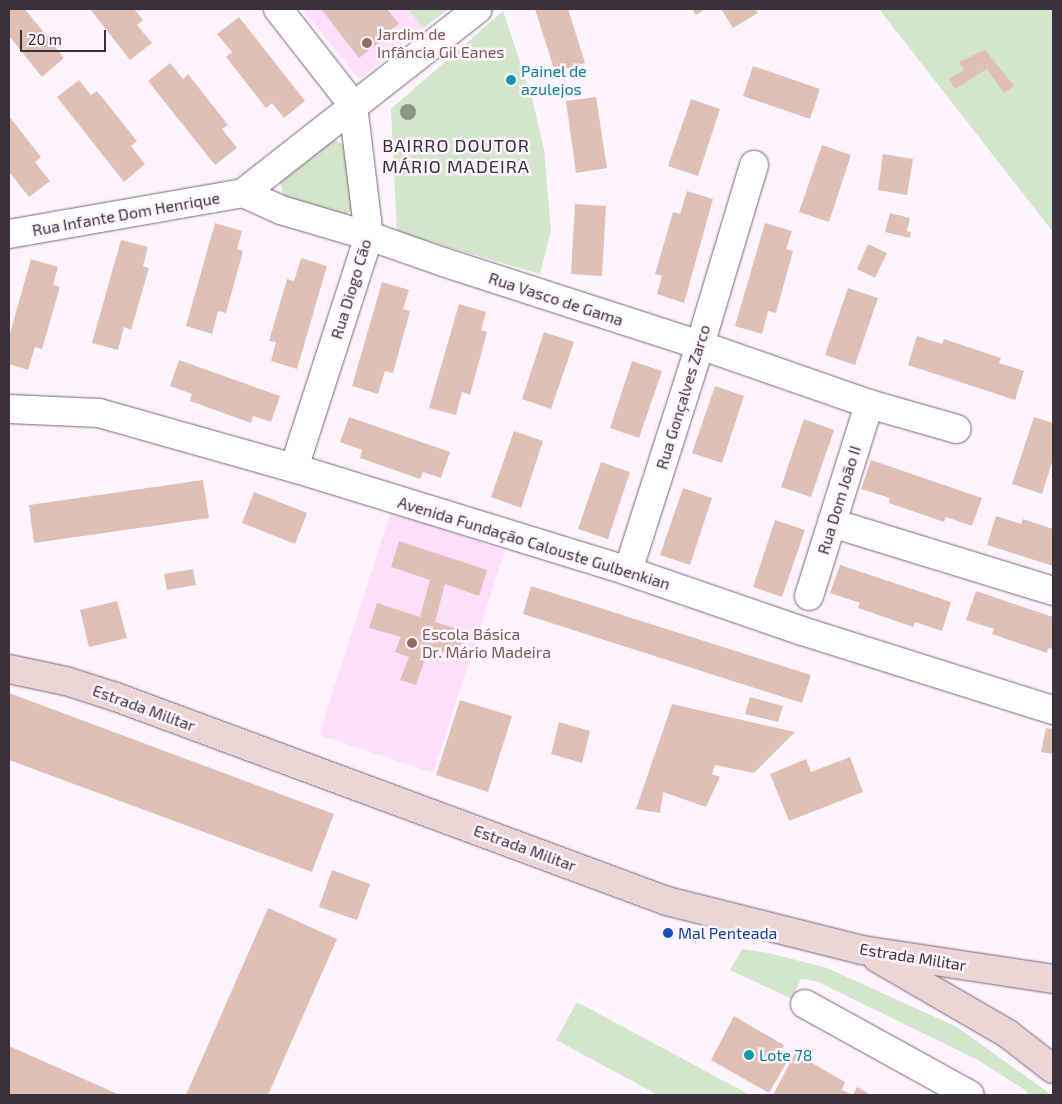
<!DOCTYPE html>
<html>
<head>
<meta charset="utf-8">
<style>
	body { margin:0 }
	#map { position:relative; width:1062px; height:1104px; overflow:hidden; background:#fef4fd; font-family:"Exo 2",sans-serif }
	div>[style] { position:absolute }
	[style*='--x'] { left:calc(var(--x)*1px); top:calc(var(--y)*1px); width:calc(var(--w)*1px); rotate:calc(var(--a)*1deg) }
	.built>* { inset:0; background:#fedffb }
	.green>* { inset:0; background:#d3e5cb }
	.building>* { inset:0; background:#e0c0b4 }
	.roads { filter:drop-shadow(0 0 1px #796478) drop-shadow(0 0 1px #796478) }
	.street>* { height:28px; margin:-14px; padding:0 14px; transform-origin:14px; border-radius:14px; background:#fff }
	.secondary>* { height:28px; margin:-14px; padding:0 14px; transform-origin:14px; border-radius:14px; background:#ebd5d5 }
	.trees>* { width:16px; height:16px; margin:-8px; border-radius:50%; background:#8c9883 }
	.dots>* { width:14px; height:14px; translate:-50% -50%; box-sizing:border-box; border:2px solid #fef4fd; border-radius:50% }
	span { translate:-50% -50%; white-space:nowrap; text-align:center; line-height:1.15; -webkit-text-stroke:5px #fef4fd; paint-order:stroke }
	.education-label { font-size:16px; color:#785e54 }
	.left { translate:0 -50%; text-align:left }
	.culture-label { font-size:16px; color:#0d838f }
	.street-label { font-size:16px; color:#3b313a }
	.transit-label { font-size:16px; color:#164399 }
	.neighbourhood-label { font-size:18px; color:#3b313a; letter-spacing:1px }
	.frame { position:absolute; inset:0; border:10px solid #3b313a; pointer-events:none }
	.scale { position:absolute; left:20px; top:30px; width:86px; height:22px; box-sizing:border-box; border:2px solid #3b313a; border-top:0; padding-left:6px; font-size:15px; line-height:18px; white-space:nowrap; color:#3b313a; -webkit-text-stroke:4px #fef4fd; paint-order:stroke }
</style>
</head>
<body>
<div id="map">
	<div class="built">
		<div style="clip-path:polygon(302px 9px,408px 9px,423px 28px,363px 77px,358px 78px)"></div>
		<div style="clip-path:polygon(391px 511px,505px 551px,433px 773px,319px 735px)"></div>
	</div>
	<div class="green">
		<div style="clip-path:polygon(408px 9px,449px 9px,423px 28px)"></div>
		<div style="clip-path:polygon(879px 9px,1053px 9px,1053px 232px)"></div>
		<div style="clip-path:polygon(503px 11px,532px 98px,544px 150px,551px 230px,540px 274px,397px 232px,391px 109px)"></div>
		<div style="clip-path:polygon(331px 139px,341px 143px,348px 151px,352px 210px,343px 216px,290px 202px,283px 193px,280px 182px,283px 174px)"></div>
		<div style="clip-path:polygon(742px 949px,769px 953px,827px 968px,957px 1027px,1052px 1095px,1030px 1095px,1025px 1090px,978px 1060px,816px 981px,801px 979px,792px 999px,730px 970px)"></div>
		<div style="clip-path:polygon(577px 1002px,750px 1095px,658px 1095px,556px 1040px)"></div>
	</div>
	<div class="building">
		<div style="clip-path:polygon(9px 9px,25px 9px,64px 58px,42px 77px,9px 36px)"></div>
		<div style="clip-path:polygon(90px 9px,134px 9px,143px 20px,137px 25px,152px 43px,130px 60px)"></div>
		<div style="clip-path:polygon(321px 9px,387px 9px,399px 24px,383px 35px,385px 38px,359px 58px)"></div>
		<div style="clip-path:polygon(535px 9px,568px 9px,585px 63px,555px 72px)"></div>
		<div style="clip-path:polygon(692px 9px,705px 9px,696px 15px)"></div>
		<div style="clip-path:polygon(721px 9px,755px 9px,758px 13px,733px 28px)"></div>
		<div style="clip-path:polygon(239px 17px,305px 101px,284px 118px,272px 103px,266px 108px,226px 57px,232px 52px,217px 34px)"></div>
		<div style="clip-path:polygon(985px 50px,1014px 86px,1004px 93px,987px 69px,955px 89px,949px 79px,964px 70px,959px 62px)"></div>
		<div style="clip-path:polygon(170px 63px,183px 79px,188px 74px,228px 125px,222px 129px,237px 148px,215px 165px,148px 81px)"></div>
		<div style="clip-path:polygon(753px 66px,820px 89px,810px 119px,743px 96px)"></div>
		<div style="clip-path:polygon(79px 80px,91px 95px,97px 91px,137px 141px,131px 146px,145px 164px,124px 182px,57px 97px)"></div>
		<div style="clip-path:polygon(596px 97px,607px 168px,576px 173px,566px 101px)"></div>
		<div style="clip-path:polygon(691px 99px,720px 109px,698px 176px,668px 166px)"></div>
		<div style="clip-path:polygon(9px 116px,41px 157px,35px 162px,50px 181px,29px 197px,9px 172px)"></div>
		<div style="clip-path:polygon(822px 145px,851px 155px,829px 222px,799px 212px)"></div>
		<div style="clip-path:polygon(883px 154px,913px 159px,907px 195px,878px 190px)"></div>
		<div style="clip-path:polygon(687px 191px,713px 199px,684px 303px,657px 294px,662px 276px,655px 274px,673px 212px,680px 214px)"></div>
		<div style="clip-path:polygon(575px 204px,606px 206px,602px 276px,571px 274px)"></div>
		<div style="clip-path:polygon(890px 213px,910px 218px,907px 231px,911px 232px,910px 238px,885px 232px)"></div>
		<div style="clip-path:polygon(215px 223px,242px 231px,237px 249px,243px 251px,226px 313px,218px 311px,212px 334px,186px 326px)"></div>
		<div style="clip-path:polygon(765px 223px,792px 231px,786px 249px,793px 251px,776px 313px,768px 311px,762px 334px,735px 326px)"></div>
		<div style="clip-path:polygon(121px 240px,148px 247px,143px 266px,149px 268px,131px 330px,124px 327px,118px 350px,92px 343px)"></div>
		<div style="clip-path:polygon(868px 244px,887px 253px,875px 278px,857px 269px)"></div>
		<div style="clip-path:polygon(301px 258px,327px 266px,297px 369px,271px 361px,276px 342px,269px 341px,287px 279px,294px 281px)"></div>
		<div style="clip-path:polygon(31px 259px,58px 267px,53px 285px,60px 287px,42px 349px,35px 347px,28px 370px,9px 364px,9px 337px)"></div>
		<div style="clip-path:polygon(382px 282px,409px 290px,403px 309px,410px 311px,393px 373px,385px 371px,378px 394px,352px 386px)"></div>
		<div style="clip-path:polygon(848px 288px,878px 298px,855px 365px,825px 355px)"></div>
		<div style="clip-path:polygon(459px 304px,486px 312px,481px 330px,487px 332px,470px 395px,462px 392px,456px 415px,429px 408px)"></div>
		<div style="clip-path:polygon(544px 332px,574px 342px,551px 409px,522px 399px)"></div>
		<div style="clip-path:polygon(917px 336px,942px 344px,944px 339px,1001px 358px,999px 363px,1024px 371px,1015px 400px,908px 365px)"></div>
		<div style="clip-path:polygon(179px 360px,280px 396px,271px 422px,253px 416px,251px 423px,190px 401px,192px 394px,170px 386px)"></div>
		<div style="clip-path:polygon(632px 361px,662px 371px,639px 438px,610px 428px)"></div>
		<div style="clip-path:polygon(715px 386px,744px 396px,722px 463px,692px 453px)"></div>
		<div style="clip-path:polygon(349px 417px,450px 452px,441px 478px,423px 472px,420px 479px,360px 458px,362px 450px,340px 442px)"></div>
		<div style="clip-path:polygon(1034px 417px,1053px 423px,1053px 459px,1042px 494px,1012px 484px)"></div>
		<div style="clip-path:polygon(804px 419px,834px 430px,811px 497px,781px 487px)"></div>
		<div style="clip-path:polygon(514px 431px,543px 441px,521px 508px,491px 497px)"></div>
		<div style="clip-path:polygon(871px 460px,982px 498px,972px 526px,946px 517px,944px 522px,889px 503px,890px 498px,861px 489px)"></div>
		<div style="clip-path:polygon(601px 462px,630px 472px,608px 539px,578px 529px)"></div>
		<div style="clip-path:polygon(203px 480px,209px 518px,34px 543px,29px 505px)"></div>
		<div style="clip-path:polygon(683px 488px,712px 498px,690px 565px,660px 555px)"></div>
		<div style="clip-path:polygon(254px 492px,307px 513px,295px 544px,242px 523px)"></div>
		<div style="clip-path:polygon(996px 516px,1021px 524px,1023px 519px,1053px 529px,1053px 566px,987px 545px)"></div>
		<div style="clip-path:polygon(775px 520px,805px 530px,782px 597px,753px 587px)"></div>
		<div style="clip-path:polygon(399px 541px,487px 570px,479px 596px,445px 584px,435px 622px,465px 631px,457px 657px,429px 647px,416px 685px,400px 680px,409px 657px,395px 652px,401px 637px,369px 628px,377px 603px,420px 617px,430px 580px,391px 567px)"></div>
		<div style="clip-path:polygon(840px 565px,951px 602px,942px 631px,915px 622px,913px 627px,858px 608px,860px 603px,830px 593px)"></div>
		<div style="clip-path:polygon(193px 569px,196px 585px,167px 590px,164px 574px)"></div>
		<div style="clip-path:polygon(531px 586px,811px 675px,802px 703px,523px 614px)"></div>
		<div style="clip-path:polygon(976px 591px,1053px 617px,1053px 649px,1048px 648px,1047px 653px,992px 634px,994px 629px,966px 620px)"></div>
		<div style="clip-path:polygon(117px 601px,127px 638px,89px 647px,80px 610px)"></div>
		<div style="clip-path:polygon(9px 693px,334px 814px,312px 872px,9px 760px)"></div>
		<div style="clip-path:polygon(750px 697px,783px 706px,778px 722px,745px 714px)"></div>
		<div style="clip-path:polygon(460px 700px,512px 716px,488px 792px,436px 775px)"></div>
		<div style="clip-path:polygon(672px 704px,795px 732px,754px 773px,715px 765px,712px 774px,720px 777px,706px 807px,663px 792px,660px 813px,636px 809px)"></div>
		<div style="clip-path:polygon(559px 722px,590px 731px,582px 763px,551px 754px)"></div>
		<div style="clip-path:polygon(1046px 728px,1053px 729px,1053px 754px,1041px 752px)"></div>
		<div style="clip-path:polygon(850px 757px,863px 792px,789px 821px,770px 774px,806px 759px,811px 772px)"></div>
		<div style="clip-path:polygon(332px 870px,370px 884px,357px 920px,319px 907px)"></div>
		<div style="clip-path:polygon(268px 908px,337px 939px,268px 1095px,186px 1095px)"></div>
		<div style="clip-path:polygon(734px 1016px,784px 1045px,780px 1053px,789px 1058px,769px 1093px,711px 1060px)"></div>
		<div style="clip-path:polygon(9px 1046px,120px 1095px,9px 1095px)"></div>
		<div style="clip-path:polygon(795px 1053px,845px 1082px,842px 1090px,853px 1095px,773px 1095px)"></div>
		<div style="clip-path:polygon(857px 1087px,871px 1095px,853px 1095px)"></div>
	</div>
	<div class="roads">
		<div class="street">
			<div style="--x:278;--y:9;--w:122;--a:52"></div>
			<div style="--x:243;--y:193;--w:42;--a:24.1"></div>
			<div style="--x:281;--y:210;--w:92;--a:16.5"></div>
			<div style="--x:369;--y:236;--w:82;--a:19.3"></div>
			<div style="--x:446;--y:263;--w:267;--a:17.9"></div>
			<div style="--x:700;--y:345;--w:179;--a:19.2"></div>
			<div style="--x:869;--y:404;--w:91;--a:15.9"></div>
			<div style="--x:9;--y:234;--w:238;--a:-9.9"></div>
			<div style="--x:243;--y:193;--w:298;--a:-38.1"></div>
			<div style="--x:9;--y:409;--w:90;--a:2.5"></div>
			<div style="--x:99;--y:413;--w:203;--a:15.8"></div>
			<div style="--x:294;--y:468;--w:350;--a:17.1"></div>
			<div style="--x:628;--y:571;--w:181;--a:19"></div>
			<div style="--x:799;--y:630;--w:266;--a:17.5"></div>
			<div style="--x:294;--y:468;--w:244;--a:-72.1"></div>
			<div style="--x:369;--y:236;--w:132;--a:-97"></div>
			<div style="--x:832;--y:523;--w:231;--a:17.1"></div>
			<div style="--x:628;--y:571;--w:237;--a:-72.3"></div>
			<div style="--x:700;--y:345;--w:188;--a:-73.3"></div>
			<div style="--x:809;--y:596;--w:201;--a:-72.6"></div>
			<div style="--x:805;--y:1004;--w:188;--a:28.9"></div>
		</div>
		<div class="secondary">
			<div style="--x:9;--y:669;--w:58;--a:11.9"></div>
			<div style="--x:66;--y:681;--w:52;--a:17.7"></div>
			<div style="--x:116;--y:697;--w:588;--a:20.32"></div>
			<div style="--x:667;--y:901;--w:201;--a:14.1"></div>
			<div style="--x:862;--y:950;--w:193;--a:8.6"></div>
			<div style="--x:877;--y:958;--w:151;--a:30.1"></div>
			<div style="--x:1008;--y:1034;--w:57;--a:37.9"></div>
		</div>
	</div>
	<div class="trees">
		<div style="left:408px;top:112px"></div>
	</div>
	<div class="dots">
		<div style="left:367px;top:43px;background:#8d6e63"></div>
		<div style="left:511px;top:80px;background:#0f9aa8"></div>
		<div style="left:412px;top:643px;background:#8d6e63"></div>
		<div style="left:668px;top:933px;background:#1a4fb4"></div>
		<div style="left:749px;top:1055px;background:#0f9aa8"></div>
	</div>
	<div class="education-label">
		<span class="left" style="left:377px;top:43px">Jardim de<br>Infância Gil Eanes</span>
		<span class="left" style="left:422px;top:643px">Escola Básica<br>Dr. Mário Madeira</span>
	</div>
	<div class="culture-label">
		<span class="left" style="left:521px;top:80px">Painel de<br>azulejos</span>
		<span class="left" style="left:759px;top:1055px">Lote 78</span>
	</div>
	<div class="street-label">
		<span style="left:126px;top:214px;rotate:-10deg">Rua Infante Dom Henrique</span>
		<span style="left:351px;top:289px;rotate:-73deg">Rua Diogo Cão</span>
		<span style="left:556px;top:299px;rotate:18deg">Rua Vasco de Gama</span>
		<span style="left:683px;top:397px;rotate:-73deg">Rua Gonçalves Zarco</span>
		<span style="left:839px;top:500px;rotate:-73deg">Rua Dom João II</span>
		<span style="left:534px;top:543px;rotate:17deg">Avenida Fundação Calouste Gulbenkian</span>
		<span style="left:144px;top:708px;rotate:20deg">Estrada Militar</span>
		<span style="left:525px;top:848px;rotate:20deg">Estrada Militar</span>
		<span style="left:913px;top:957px;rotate:9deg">Estrada Militar</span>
	</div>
	<div class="transit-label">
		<span class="left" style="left:678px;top:933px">Mal Penteada</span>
	</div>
	<div class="neighbourhood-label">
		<span style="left:456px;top:156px">BAIRRO DOUTOR<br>MÁRIO MADEIRA</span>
	</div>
	<div class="frame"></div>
	<div class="scale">20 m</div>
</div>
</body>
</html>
